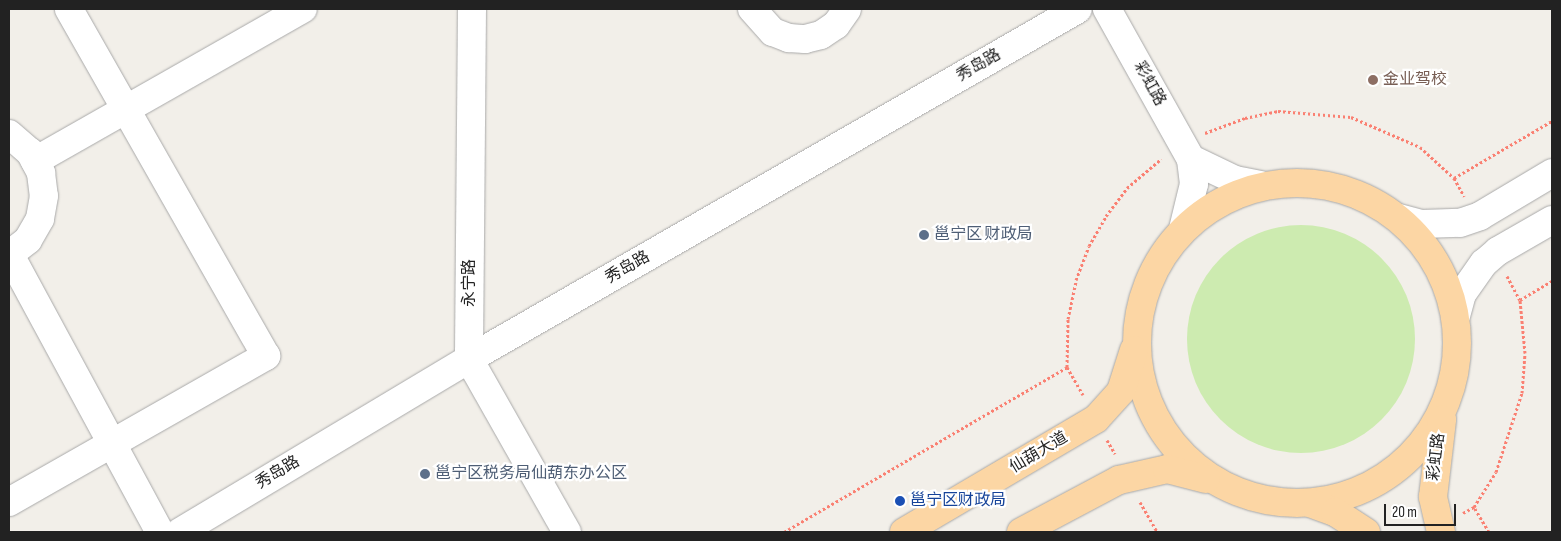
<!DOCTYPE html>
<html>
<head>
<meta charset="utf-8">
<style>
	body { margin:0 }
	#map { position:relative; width:1561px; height:541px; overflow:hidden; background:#f2efe9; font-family:"Sofia Sans Condensed","Noto Sans SC",sans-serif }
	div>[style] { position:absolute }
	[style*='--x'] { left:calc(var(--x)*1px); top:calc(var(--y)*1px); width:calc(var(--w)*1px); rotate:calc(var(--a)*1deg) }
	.grass>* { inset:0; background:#cdebb0 }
	.round { border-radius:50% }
	.path>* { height:3px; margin-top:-1.5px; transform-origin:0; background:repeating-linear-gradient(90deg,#fa8072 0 2.5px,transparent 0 5px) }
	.roads { filter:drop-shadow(0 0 1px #a9a9a9) drop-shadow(0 0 1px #a9a9a9) }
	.minor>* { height:28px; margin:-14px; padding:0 14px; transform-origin:14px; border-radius:14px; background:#fff }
	.major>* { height:28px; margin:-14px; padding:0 14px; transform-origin:14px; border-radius:14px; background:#fcd6a4 }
	.major>.ring { margin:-14px; padding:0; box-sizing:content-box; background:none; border:28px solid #fcd6a4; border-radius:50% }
	.dots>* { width:14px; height:14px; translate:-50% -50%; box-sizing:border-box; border:2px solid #fff; border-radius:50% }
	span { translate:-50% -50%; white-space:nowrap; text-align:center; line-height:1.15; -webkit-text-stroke:4.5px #fff; paint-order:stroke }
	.street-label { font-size:16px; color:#222 }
	.education-label { font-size:16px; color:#785e54 }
	.left { translate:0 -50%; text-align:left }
	.service-label { font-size:16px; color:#4e5e75 }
	.transit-label { font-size:16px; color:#164399 }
	.frame { position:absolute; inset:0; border:10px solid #222; pointer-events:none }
	.scale { position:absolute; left:1384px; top:504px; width:72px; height:22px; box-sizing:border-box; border:2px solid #222; border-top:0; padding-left:6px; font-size:15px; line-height:18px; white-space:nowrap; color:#222; -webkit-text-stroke:4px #fff; paint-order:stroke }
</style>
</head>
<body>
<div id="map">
	<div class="grass">
		<div class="round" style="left:1187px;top:225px;width:228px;height:228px"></div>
	</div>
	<div class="path">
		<div style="--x:1205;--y:133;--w:43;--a:-20.6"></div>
		<div style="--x:1245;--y:118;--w:34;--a:-12"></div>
		<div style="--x:1278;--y:111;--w:73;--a:4.7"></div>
		<div style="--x:1351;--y:117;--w:75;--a:23.5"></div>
		<div style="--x:1420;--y:147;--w:46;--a:42.4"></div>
		<div style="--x:1454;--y:178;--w:113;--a:-30.2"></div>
		<div style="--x:1454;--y:178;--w:21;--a:61"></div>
		<div style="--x:1507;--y:276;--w:27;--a:62"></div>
		<div style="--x:1067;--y:367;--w:32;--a:60"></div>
		<div style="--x:1107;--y:440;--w:16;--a:60"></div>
		<div style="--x:1140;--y:502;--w:34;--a:60"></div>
		<div style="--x:1463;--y:513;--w:13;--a:-29"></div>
		<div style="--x:784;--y:532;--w:328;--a:-30.2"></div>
		<div style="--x:1067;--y:367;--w:48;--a:-88.8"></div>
		<div style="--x:1068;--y:319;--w:40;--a:-78"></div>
		<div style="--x:1076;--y:280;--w:36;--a:-69"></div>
		<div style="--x:1089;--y:246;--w:34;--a:-60"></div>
		<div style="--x:1106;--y:216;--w:35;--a:-53"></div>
		<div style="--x:1127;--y:188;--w:45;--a:-40.5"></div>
		<div style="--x:1489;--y:532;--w:29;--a:-121"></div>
		<div style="--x:1474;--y:507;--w:41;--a:-57.8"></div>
		<div style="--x:1496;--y:472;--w:83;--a:-71.8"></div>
		<div style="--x:1522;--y:393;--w:40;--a:-85.7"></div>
		<div style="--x:1525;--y:353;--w:53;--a:-95.4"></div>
		<div style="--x:1520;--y:300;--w:37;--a:-31"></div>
	</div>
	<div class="roads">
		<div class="minor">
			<div style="--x:472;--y:9;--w:350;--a:90.5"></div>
			<div style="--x:469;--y:359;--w:199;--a:60.5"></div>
			<div style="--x:752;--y:9;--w:31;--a:48"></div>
			<div style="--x:773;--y:32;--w:17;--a:21"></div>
			<div style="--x:789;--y:38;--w:16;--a:4"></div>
			<div style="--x:805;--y:39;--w:16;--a:-14"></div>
			<div style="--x:821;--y:35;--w:18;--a:-34"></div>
			<div style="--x:836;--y:25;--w:19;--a:-55"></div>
			<div style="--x:1107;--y:9;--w:172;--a:60.8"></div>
			<div style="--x:9;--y:134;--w:28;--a:41"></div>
			<div style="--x:30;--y:152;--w:24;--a:62"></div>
			<div style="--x:41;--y:173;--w:23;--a:83"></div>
			<div style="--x:44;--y:196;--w:23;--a:100"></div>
			<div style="--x:40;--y:219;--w:24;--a:120"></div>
			<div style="--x:28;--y:240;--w:24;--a:142"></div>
			<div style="--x:35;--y:161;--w:308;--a:-29.6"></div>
			<div style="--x:1399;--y:218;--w:24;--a:15"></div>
			<div style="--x:1422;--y:224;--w:38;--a:-2"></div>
			<div style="--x:1460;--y:223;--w:21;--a:-19"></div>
			<div style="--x:1480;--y:216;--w:84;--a:-30.8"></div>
			<div style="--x:1183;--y:229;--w:46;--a:-76.3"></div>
			<div style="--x:1194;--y:184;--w:25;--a:-97"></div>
			<div style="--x:1191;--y:159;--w:49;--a:25.5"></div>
			<div style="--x:1235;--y:180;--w:26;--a:11"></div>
			<div style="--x:10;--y:255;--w:315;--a:61.6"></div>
			<div style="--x:1456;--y:316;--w:23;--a:-75"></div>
			<div style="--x:1462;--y:294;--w:38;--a:-55"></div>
			<div style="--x:1484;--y:263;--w:18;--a:-41"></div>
			<div style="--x:1498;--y:251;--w:62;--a:-29.9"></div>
			<div style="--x:9;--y:502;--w:296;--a:-29.6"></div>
			<div style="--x:266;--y:356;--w:399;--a:-119.6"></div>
			<div style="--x:180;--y:532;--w:337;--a:-30.9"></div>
			<div style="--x:469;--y:359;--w:702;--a:-29.89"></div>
		</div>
		<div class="major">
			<div class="ring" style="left:1137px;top:183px;width:292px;height:292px"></div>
			<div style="--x:1310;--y:503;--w:27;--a:20"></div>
			<div style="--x:1335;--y:512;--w:37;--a:33"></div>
			<div style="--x:904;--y:532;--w:223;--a:-30.5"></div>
			<div style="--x:1096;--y:419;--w:38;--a:-48"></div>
			<div style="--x:1121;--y:391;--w:43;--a:-72.4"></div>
			<div style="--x:1021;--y:532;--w:111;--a:-28"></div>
			<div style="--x:1119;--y:480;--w:49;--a:-12.9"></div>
			<div style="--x:1167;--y:469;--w:40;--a:14.4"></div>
			<div style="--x:1441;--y:532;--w:36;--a:-103"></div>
			<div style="--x:1433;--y:497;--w:78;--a:-83.3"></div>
		</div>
	</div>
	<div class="dots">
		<div style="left:1373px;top:80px;background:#8d6e63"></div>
		<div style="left:924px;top:235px;background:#5c6f8a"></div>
		<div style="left:425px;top:474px;background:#5c6f8a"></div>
		<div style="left:900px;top:501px;background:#1a4fb4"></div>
	</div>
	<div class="street-label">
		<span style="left:979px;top:66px;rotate:-30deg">秀岛路</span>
		<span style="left:1149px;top:84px;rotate:61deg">彩虹路</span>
		<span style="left:628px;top:268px;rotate:-30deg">秀岛路</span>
		<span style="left:470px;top:283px;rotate:-90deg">永宁路</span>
		<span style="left:1039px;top:453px;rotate:-31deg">仙葫大道</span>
		<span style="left:1437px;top:457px;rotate:-83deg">彩虹路</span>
		<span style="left:278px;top:473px;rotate:-31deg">秀岛路</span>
	</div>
	<div class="education-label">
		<span class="left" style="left:1383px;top:80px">金业驾校</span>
	</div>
	<div class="service-label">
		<span class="left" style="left:934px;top:235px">邕宁区 财政局</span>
		<span class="left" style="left:435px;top:474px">邕宁区税务局仙葫东办公区</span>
	</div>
	<div class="transit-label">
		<span class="left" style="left:910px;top:501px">邕宁区财政局</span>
	</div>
	<div class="frame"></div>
	<div class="scale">20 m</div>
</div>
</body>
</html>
